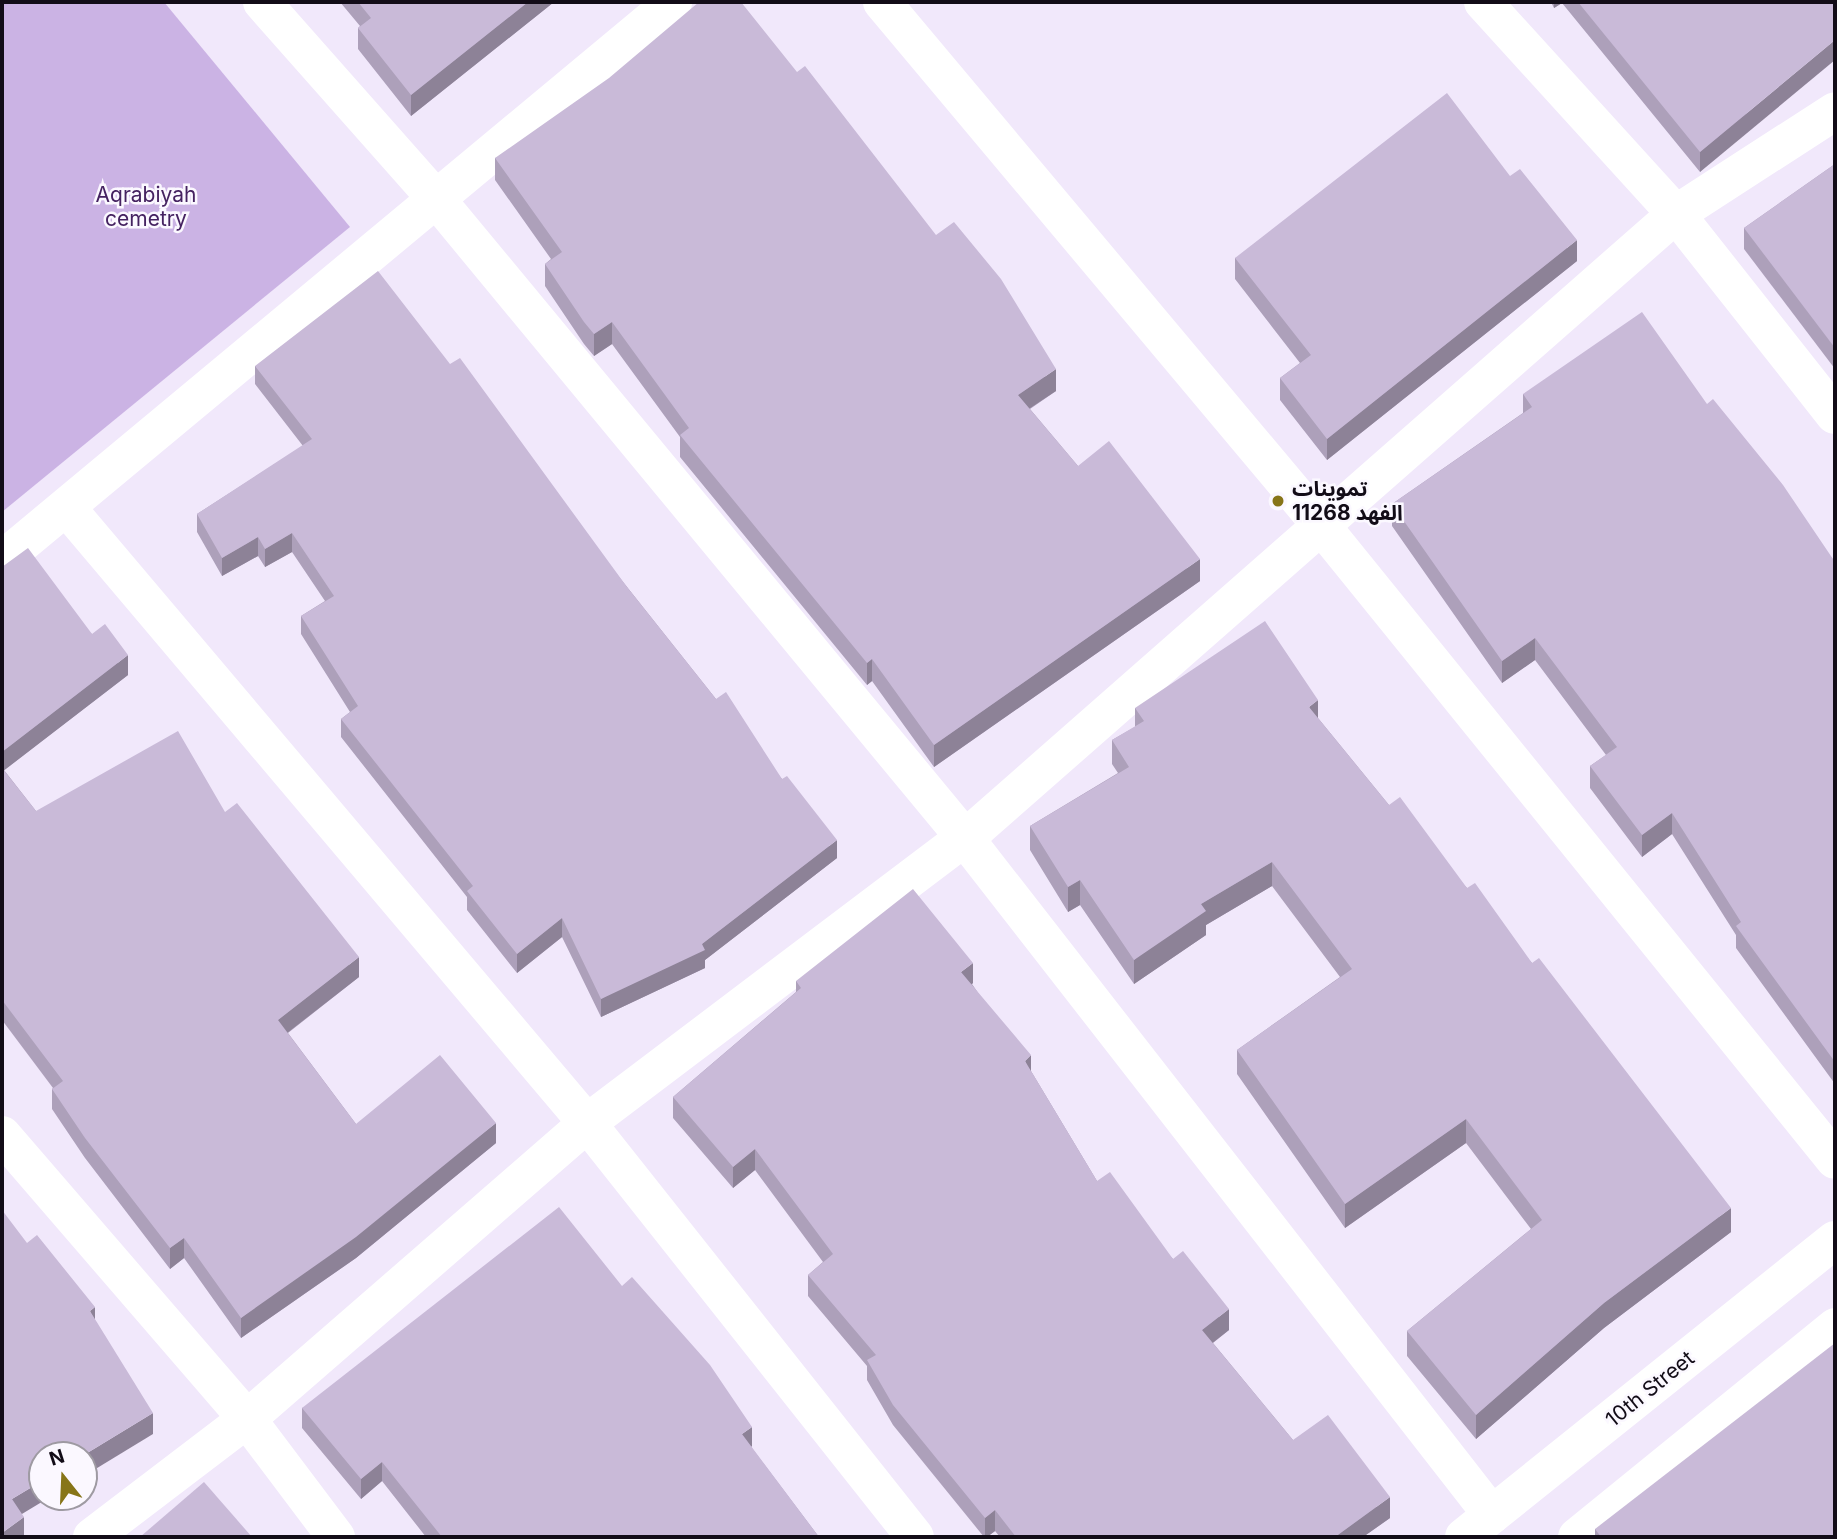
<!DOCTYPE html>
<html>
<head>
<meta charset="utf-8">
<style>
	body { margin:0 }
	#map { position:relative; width:1837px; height:1539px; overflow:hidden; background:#f1e8fb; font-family:Inter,"Noto Sans Arabic",sans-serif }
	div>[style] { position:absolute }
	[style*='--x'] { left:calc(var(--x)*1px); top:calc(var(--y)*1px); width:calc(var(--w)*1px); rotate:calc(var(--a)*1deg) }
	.green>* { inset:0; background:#cbb3e4 }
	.minor>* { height:38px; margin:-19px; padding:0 19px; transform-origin:19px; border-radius:19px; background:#fff }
	.tertiary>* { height:38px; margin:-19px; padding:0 19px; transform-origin:19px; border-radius:19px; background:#fff }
	.wall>* { inset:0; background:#ada0ba }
	.shaded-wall>* { inset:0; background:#8d8297 }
	.building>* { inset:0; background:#c9bad8 }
	.dots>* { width:19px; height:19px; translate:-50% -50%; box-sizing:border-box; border:4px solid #fbf8ff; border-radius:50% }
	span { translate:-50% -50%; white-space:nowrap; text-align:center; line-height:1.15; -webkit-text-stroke:5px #fbf8ff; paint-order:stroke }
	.park-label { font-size:21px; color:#452261 }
	.poi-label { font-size:21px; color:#120c17; font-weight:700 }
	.left { translate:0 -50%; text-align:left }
	.street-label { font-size:21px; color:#120c17 }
	.frame { position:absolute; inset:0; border:4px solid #120c17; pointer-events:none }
	.north { position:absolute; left:28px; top:1441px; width:70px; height:70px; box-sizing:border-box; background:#fbf8ff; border:2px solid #9e9aa2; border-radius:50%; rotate:342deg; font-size:19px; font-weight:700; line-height:28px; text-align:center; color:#120c17 }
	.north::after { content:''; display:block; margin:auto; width:24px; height:32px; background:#877518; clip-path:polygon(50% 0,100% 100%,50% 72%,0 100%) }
</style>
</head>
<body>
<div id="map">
	<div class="green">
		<div style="clip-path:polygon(2px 2px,164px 2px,350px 227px,2px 512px)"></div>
	</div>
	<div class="minor">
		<div style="--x:262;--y:2;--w:266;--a:48.5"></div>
		<div style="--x:438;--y:201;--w:825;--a:50.41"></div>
		<div style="--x:964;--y:837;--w:859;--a:52.09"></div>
		<div style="--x:882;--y:2;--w:681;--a:50"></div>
		<div style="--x:1320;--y:524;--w:818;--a:51"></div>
		<div style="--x:1483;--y:2;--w:287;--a:47.7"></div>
		<div style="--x:1676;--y:214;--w:256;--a:51.7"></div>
		<div style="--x:67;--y:508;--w:805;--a:49.78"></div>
		<div style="--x:587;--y:1123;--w:528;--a:51.61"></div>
		<div style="--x:2;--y:560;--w:873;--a:-39.75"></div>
		<div style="--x:2;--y:1135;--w:375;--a:49.2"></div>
		<div style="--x:247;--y:1419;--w:148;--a:53"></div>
		<div style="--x:92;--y:1537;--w:195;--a:-37.3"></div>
		<div style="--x:247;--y:1419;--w:451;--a:-41"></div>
		<div style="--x:587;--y:1123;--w:489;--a:-37.1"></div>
		<div style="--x:977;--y:828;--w:930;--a:-41.3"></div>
		<div style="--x:1676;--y:214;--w:189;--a:-32.9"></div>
	</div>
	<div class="tertiary">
		<div style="--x:1464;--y:1537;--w:475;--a:-38.7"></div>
		<div style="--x:1577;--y:1537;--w:333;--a:-39.1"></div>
	</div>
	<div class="wall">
		<div style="clip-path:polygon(340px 2px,554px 2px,411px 116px,358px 49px,358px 28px,360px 26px)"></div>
		<div style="clip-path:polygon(1551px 2px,1835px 2px,1700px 172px,1562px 3px,1554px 8px)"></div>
		<div style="clip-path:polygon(797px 72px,1056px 391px,1030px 409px,1078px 466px,1200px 581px,934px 767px,872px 681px,867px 685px,680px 457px,680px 437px,612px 344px,594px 356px,584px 344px,545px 286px,545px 264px,551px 259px,495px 180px,495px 158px)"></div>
		<div style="clip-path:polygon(1835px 164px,1835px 369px,1744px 249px,1744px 228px)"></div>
		<div style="clip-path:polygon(1510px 176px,1577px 261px,1327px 460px,1280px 400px,1280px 378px,1300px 363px,1235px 279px,1235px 258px)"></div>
		<div style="clip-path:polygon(450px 364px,716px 699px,782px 779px,837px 858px,705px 960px,705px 968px,601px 1017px,562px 937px,517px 973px,467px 910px,467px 897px,341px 737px,341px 719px,350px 712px,301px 634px,301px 616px,325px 601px,292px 552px,265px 567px,258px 556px,222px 576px,197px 532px,197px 514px,303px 446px,255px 384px,255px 366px)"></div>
		<div style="clip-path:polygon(1523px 394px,1707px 404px,1835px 562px,1835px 1084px,1736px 948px,1736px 935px,1672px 834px,1642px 857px,1590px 788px,1590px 766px,1606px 755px,1535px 660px,1502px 683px,1392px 526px,1392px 504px,1523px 413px)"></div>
		<div style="clip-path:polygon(2px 567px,92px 634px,128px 675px,4px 770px,36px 811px,225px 812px,359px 977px,288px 1033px,356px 1124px,496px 1143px,356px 1258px,241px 1338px,184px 1258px,170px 1269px,85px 1158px,52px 1109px,52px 1089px,53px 1088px,2px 1020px)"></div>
		<div style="clip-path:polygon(1135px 708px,1318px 718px,1389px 805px,1467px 888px,1532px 963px,1731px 1232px,1604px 1328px,1476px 1439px,1407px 1356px,1407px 1331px,1531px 1229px,1466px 1143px,1345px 1228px,1237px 1074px,1237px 1050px,1340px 977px,1272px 886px,1206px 925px,1206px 935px,1134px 984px,1080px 905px,1068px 912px,1030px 850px,1030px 826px,1118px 773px,1112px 764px,1112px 740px,1135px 727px)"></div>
		<div style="clip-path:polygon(796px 981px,973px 983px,972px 984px,1031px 1071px,1097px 1181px,1173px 1259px,1229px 1330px,1213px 1343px,1293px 1440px,1390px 1518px,1363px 1537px,1000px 1537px,995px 1531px,987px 1537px,984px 1537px,893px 1425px,867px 1380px,867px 1366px,808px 1296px,808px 1275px,823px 1262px,755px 1170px,733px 1188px,673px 1118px,673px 1097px,796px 992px)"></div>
		<div style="clip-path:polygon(622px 1286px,752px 1446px,751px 1447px,819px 1537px,426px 1537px,382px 1481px,361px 1499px,302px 1428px,302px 1408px)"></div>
		<div style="clip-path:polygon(1595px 1529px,1835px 1537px,1595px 1537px)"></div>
	</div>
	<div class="shaded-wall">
		<div style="clip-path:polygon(528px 2px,554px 2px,411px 116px,411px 95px)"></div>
		<div style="clip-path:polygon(1554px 2px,1562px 2px,1562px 3px,1554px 8px)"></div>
		<div style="clip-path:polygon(1835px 40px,1835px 60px,1700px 172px,1700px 152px)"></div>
		<div style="clip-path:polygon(1577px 240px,1577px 261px,1327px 460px,1327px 439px)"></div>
		<div style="clip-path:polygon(612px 322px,612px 344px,594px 356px,594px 334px)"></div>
		<div style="clip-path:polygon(1056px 369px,1056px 391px,1018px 416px,1018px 395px)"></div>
		<div style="clip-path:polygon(292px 533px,292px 552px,265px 567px,265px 549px)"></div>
		<div style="clip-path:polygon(258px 537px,258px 556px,222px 576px,222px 558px)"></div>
		<div style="clip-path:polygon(1200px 559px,1200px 581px,934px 767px,934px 745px)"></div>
		<div style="clip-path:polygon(1535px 638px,1535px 660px,1502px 683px,1502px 661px)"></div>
		<div style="clip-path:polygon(128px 655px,128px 675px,2px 772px,2px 752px)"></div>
		<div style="clip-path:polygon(872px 659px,872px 681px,867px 685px,867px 663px)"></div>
		<div style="clip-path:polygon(1318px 700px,1318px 725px,1309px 707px)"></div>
		<div style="clip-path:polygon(1672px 813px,1672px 834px,1642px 857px,1642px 835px)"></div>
		<div style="clip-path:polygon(837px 840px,837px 858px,705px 960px,705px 968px,601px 1017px,601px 999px,702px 944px)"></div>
		<div style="clip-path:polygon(1272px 862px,1272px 886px,1206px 925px,1206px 935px,1134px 984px,1134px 960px,1201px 904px)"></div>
		<div style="clip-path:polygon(1080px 880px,1080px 905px,1068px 912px,1068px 887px)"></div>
		<div style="clip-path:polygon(562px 918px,562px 937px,517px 973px,517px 954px)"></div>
		<div style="clip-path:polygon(359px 957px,359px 977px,278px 1040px,278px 1020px)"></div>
		<div style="clip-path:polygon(973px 963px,973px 983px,961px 992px,961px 972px)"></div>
		<div style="clip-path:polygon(1031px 1055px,1031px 1076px,1025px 1061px)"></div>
		<div style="clip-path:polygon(1466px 1119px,1466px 1143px,1345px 1228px,1345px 1204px)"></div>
		<div style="clip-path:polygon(496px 1123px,496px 1143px,356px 1258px,241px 1338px,241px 1318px)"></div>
		<div style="clip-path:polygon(755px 1149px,755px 1170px,733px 1188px,733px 1167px)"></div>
		<div style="clip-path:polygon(1731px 1208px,1731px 1232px,1604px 1328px,1476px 1439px,1476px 1415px,1604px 1303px)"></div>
		<div style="clip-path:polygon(184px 1238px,184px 1258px,170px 1269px,170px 1248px)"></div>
		<div style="clip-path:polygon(95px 1307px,95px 1328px,90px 1311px)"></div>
		<div style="clip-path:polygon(1229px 1309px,1229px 1330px,1202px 1351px,1202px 1330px)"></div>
		<div style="clip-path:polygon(153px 1413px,153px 1434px,84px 1476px,84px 1455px)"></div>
		<div style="clip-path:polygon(752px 1427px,752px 1446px,742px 1454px,742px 1434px)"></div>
		<div style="clip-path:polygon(382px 1462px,382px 1481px,361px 1499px,361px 1479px)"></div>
		<div style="clip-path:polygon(42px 1481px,42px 1497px,50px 1497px,12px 1520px,12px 1499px)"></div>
		<div style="clip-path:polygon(1390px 1497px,1390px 1518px,1363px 1537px,1335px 1537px)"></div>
		<div style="clip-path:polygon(995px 1510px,995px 1531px,987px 1537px,985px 1537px,985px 1518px)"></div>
		<div style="clip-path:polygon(24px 1517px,24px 1537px,2px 1537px,2px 1533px)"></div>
	</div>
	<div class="building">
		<div style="clip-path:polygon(358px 2px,528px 2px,411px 95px,358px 28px,371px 18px)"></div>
		<div style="clip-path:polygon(699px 2px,741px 2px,797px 72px,805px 66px,936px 235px,954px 222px,1001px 279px,1056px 369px,1018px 395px,1078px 466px,1109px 441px,1200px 559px,934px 745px,872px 659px,867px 663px,680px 435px,689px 428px,612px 322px,594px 334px,584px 322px,545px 264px,562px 252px,495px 158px,609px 78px)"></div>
		<div style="clip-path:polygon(1578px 2px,1835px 2px,1835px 40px,1700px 152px)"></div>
		<div style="clip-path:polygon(1447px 93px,1510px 176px,1520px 169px,1577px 240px,1327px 439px,1280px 378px,1311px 355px,1235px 258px)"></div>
		<div style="clip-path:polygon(1835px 164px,1835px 348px,1744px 228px)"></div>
		<div style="clip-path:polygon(378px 271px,450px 364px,460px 358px,627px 587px,716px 699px,726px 692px,782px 779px,787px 776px,837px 840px,702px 944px,705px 950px,601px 999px,562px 918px,517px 954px,467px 891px,473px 886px,341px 719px,358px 706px,301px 616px,334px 596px,292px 533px,265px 549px,258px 537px,222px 558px,197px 514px,312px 439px,255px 366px)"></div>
		<div style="clip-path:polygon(1642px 312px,1707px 404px,1713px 399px,1783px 485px,1835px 562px,1835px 1062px,1736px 926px,1741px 922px,1672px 813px,1642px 835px,1590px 766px,1617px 747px,1535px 638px,1502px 661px,1392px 504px,1532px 407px,1523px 394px)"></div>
		<div style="clip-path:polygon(28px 548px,92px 634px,105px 624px,128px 655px,2px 752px,2px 567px)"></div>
		<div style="clip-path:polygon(1265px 621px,1318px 700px,1309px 707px,1389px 805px,1400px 797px,1467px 888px,1475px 883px,1532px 963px,1539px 958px,1731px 1208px,1604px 1303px,1476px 1415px,1407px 1331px,1542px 1220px,1466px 1119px,1345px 1204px,1237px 1050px,1352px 969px,1272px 862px,1201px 904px,1206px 911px,1134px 960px,1080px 880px,1068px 887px,1030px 826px,1129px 767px,1112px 740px,1144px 721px,1135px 708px)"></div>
		<div style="clip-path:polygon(178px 731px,225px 812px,237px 803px,359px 957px,278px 1020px,356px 1124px,440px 1055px,496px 1123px,356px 1237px,241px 1318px,184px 1238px,170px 1248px,85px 1138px,52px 1089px,63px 1081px,2px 1000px,2px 768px,36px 811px)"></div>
		<div style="clip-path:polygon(913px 889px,973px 963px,961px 972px,1031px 1055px,1025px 1061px,1097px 1181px,1110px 1172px,1173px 1259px,1183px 1251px,1229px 1309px,1202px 1330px,1293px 1440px,1328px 1415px,1390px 1497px,1335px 1537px,1016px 1537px,995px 1510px,985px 1518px,893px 1405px,867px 1360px,876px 1355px,808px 1275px,833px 1254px,755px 1149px,733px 1167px,673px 1097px,801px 988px,796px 981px)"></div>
		<div style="clip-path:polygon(559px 1207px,622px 1286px,632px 1277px,710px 1365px,752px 1427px,742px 1434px,819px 1537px,442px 1537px,382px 1462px,361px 1479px,302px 1408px)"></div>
		<div style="clip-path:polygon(2px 1210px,27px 1243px,37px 1235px,95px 1307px,90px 1311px,153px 1413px,84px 1455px,42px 1455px,42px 1481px,12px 1499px,24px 1517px,2px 1533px)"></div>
		<div style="clip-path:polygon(1835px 1343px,1835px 1537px,1601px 1537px,1595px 1529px)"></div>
		<div style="clip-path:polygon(204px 1482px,252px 1537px,140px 1537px)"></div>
	</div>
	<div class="dots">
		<div style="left:1278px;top:501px;background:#877518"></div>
	</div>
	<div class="park-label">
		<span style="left:146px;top:207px">Aqrabiyah<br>cemetry</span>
	</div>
	<div class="poi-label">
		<span class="left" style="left:1292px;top:501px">تموينات<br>الفهد 11268</span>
	</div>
	<div class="street-label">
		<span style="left:1650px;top:1389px;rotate:-39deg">10th Street</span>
	</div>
	<div class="frame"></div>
	<div class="north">N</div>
</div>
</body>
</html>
